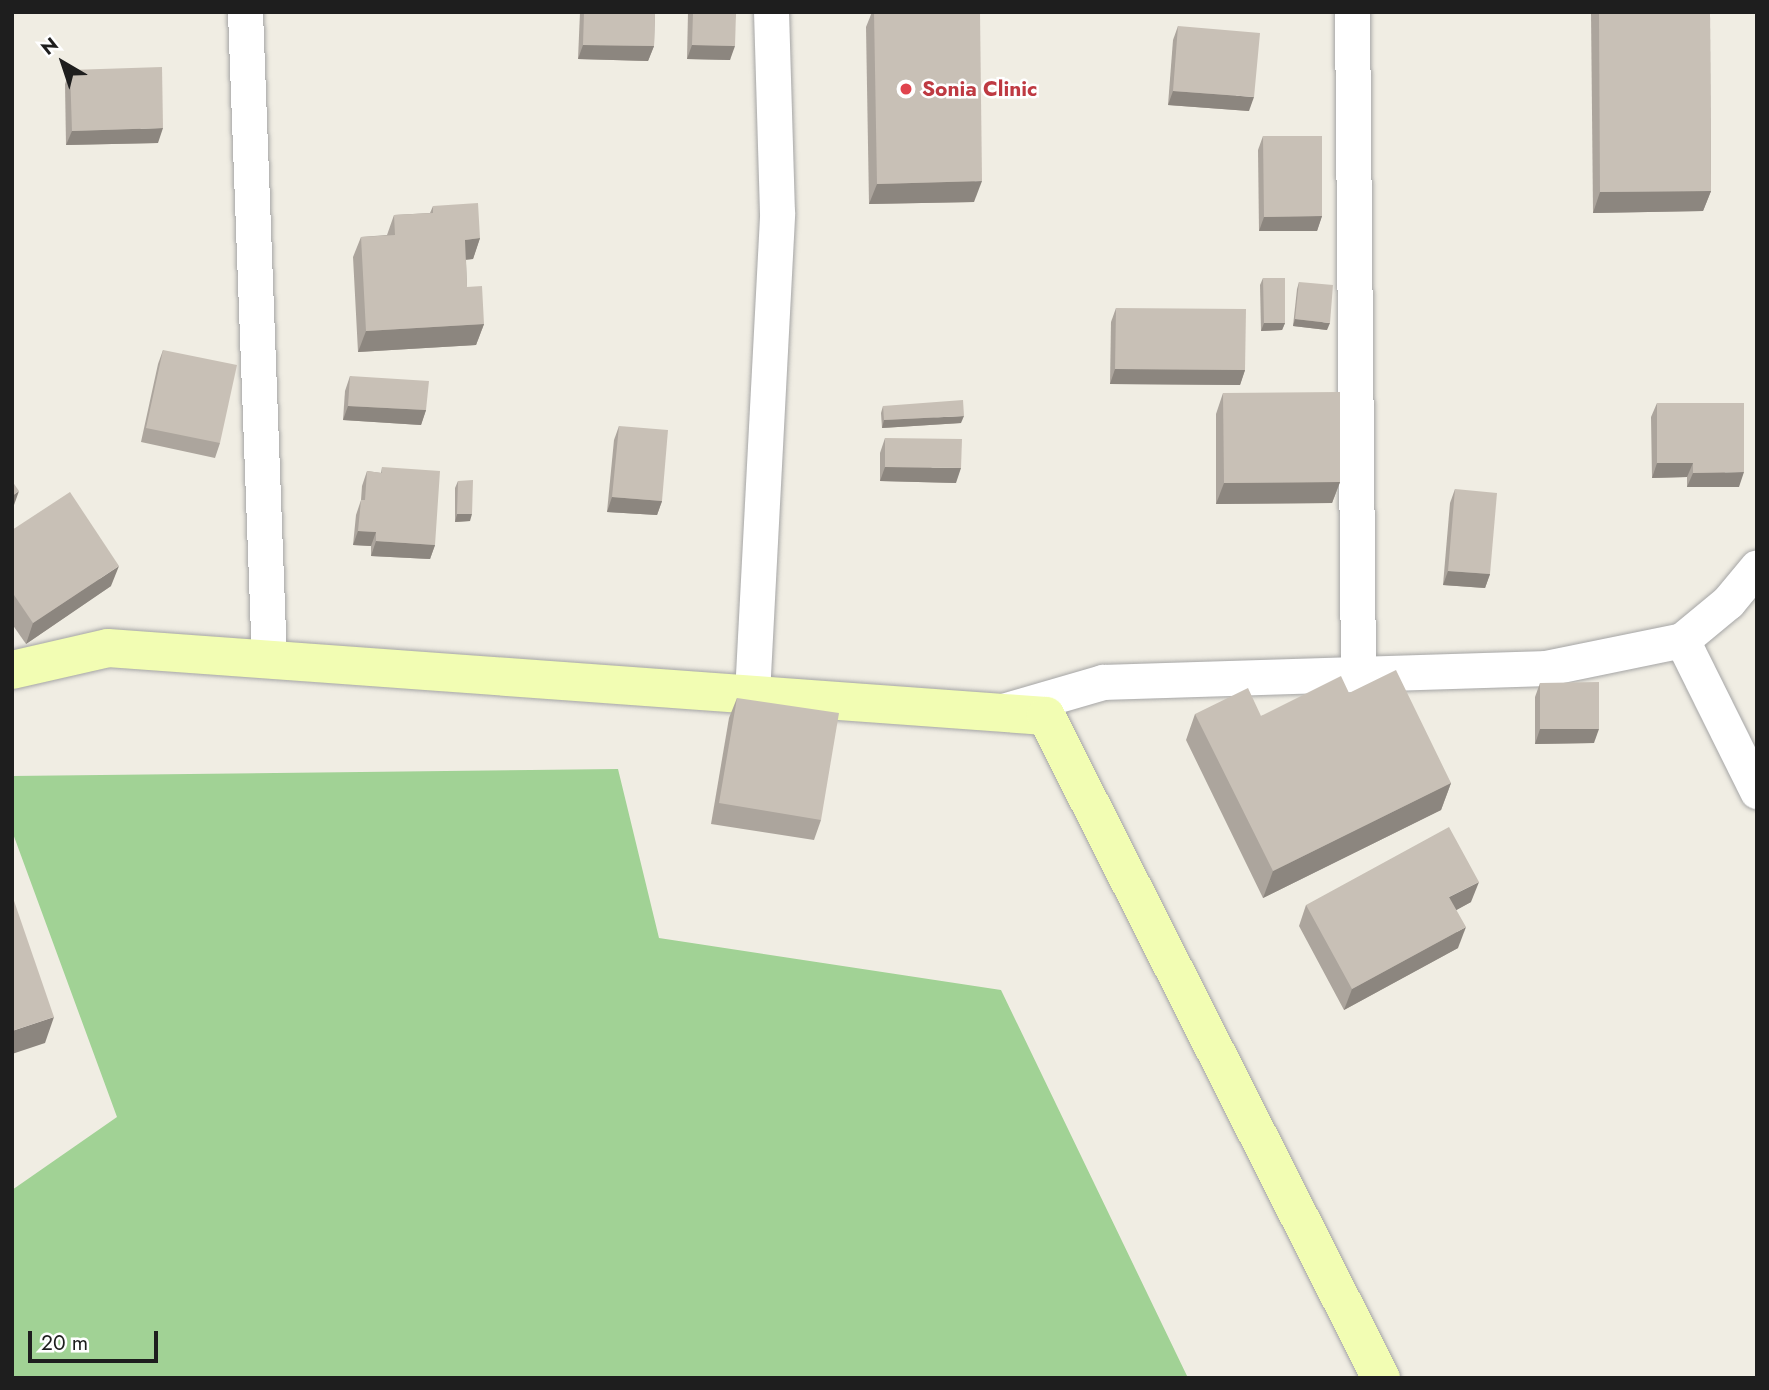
<!DOCTYPE html>
<html>
<head>
<meta charset="utf-8">
<style>
	body { margin:0 }
	#map { position:relative; width:1769px; height:1390px; overflow:hidden; background:#f0ede3; font-family:Jost,sans-serif }
	div>[style] { position:absolute }
	[style*='--x'] { left:calc(var(--x)*1px); top:calc(var(--y)*1px); width:calc(var(--w)*1px); rotate:calc(var(--a)*1deg) }
	.forest>* { inset:0; background:#a1d295 }
	.roads { filter:drop-shadow(0 0 2px #a5a5a5) drop-shadow(0 0 2px #a5a5a5) }
	.street>* { height:35px; margin:-17.5px; padding:0 17.5px; transform-origin:17.5px; border-radius:17.5px; background:#fff }
	.secondary>* { height:38px; margin:-19px; padding:0 19px; transform-origin:19px; border-radius:19px; background:#f2fdb3 }
	.wall>* { inset:0; background:#aca59d }
	.shaded-wall>* { inset:0; background:#8c867f }
	.building>* { inset:0; background:#c8c0b6 }
	.dots>* { width:19px; height:19px; translate:-50% -50%; box-sizing:border-box; border:4px solid #fff; border-radius:50% }
	span { translate:-50% -50%; white-space:nowrap; text-align:center; line-height:1.15; -webkit-text-stroke:5px #fff; paint-order:stroke }
	.health-label { font-size:21px; color:#be3a42; font-weight:700 }
	.left { translate:0 -50%; text-align:left }
	.frame { position:absolute; inset:0; border:14px solid #1e1e1e; pointer-events:none }
	.north { position:absolute; left:28px; top:28px; width:70px; height:70px; -webkit-text-stroke:5px #fff; paint-order:stroke; rotate:321deg; font-size:19px; font-weight:700; line-height:28px; text-align:center; color:#1e1e1e }
	.north::after { content:''; display:block; margin:auto; width:24px; height:32px; background:#1e1e1e; clip-path:polygon(50% 0,100% 100%,50% 72%,0 100%) }
	.scale { position:absolute; left:28px; top:1331px; width:130px; height:32px; box-sizing:border-box; border:4px solid #1e1e1e; border-top:0; padding-left:9px; font-size:21px; line-height:24px; white-space:nowrap; color:#1e1e1e; -webkit-text-stroke:5px #fff; paint-order:stroke }
</style>
</head>
<body>
<div id="map">
	<div class="forest">
		<div style="clip-path:polygon(618px 769px,659px 938px,1001px 990px,1188px 1378px,12px 1378px,12px 1190px,117px 1117px,12px 831px,12px 776px)"></div>
	</div>
	<div class="roads">
		<div class="street">
			<div style="--x:245;--y:12;--w:648;--a:87.88"></div>
			<div style="--x:1352;--y:12;--w:662;--a:89.48"></div>
			<div style="--x:1682;--y:640;--w:169;--a:63.6"></div>
			<div style="--x:752;--y:694;--w:482;--a:-87"></div>
			<div style="--x:777;--y:213;--w:201;--a:-91.7"></div>
			<div style="--x:1003;--y:711;--w:104;--a:-16.2"></div>
			<div style="--x:1103;--y:682;--w:443;--a:-1.8"></div>
			<div style="--x:1546;--y:668;--w:139;--a:-11.6"></div>
			<div style="--x:1682;--y:640;--w:60;--a:-39.6"></div>
			<div style="--x:1728;--y:602;--w:45;--a:-50.4"></div>
		</div>
		<div class="secondary">
			<div style="--x:12;--y:670;--w:98;--a:-12.9"></div>
			<div style="--x:108;--y:648;--w:940;--a:4.15"></div>
			<div style="--x:1046;--y:716;--w:742;--a:63.16"></div>
		</div>
	</div>
	<div class="wall">
		<div style="clip-path:polygon(580px 12px,655px 12px,654px 46px,648px 61px,578px 59px)"></div>
		<div style="clip-path:polygon(688px 12px,736px 12px,730px 60px,687px 59px)"></div>
		<div style="clip-path:polygon(872px 12px,980px 12px,974px 202px,869px 204px,866px 27px)"></div>
		<div style="clip-path:polygon(1591px 12px,1710px 12px,1711px 191px,1703px 211px,1593px 213px)"></div>
		<div style="clip-path:polygon(1178px 26px,1249px 111px,1168px 105px,1173px 40px)"></div>
		<div style="clip-path:polygon(70px 70px,158px 143px,66px 145px,65px 84px)"></div>
		<div style="clip-path:polygon(1263px 136px,1322px 216px,1317px 231px,1259px 231px,1258px 150px)"></div>
		<div style="clip-path:polygon(433px 206px,480px 238px,473px 259px,466px 260px,467px 287px,484px 324px,476px 345px,358px 352px,353px 257px,361px 237px,387px 235px,394px 215px,430px 213px)"></div>
		<div style="clip-path:polygon(1263px 278px,1285px 323px,1282px 330px,1261px 331px,1260px 285px)"></div>
		<div style="clip-path:polygon(1299px 282px,1327px 330px,1293px 326px,1297px 289px)"></div>
		<div style="clip-path:polygon(1116px 308px,1245px 370px,1240px 385px,1110px 384px,1111px 322px)"></div>
		<div style="clip-path:polygon(163px 350px,220px 443px,215px 458px,141px 442px,158px 364px)"></div>
		<div style="clip-path:polygon(350px 376px,426px 410px,421px 425px,343px 420px,345px 391px)"></div>
		<div style="clip-path:polygon(1223px 393px,1340px 482px,1332px 503px,1216px 504px,1216px 414px)"></div>
		<div style="clip-path:polygon(1657px 403px,1739px 487px,1687px 487px,1687px 477px,1652px 478px,1651px 417px)"></div>
		<div style="clip-path:polygon(883px 406px,961px 423px,882px 428px,881px 413px)"></div>
		<div style="clip-path:polygon(619px 426px,662px 501px,657px 515px,607px 512px,614px 440px)"></div>
		<div style="clip-path:polygon(885px 438px,956px 483px,880px 481px,880px 453px)"></div>
		<div style="clip-path:polygon(382px 467px,435px 545px,430px 559px,371px 556px,371px 546px,353px 545px,356px 515px,361px 500px,362px 486px,367px 471px,381px 473px)"></div>
		<div style="clip-path:polygon(458px 481px,470px 521px,455px 522px,455px 488px)"></div>
		<div style="clip-path:polygon(1455px 489px,1490px 574px,1485px 588px,1443px 585px,1450px 503px)"></div>
		<div style="clip-path:polygon(12px 530px,111px 586px,26px 644px,12px 624px)"></div>
		<div style="clip-path:polygon(1540px 683px,1594px 743px,1535px 744px,1535px 697px)"></div>
		<div style="clip-path:polygon(1349px 693px,1451px 783px,1441px 810px,1263px 898px,1186px 740px,1195px 714px,1261px 716px)"></div>
		<div style="clip-path:polygon(737px 698px,821px 820px,814px 840px,711px 824px,729px 718px)"></div>
		<div style="clip-path:polygon(1471px 902px,1456px 910px,1458px 948px,1344px 1010px,1299px 926px,1306px 905px)"></div>
	</div>
	<div class="shaded-wall">
		<div style="clip-path:polygon(583px 45px,654px 46px,648px 61px,578px 59px)"></div>
		<div style="clip-path:polygon(692px 45px,735px 46px,730px 60px,687px 59px)"></div>
		<div style="clip-path:polygon(1173px 91px,1254px 97px,1249px 111px,1168px 105px)"></div>
		<div style="clip-path:polygon(163px 128px,158px 143px,66px 145px,72px 131px)"></div>
		<div style="clip-path:polygon(982px 181px,974px 202px,869px 204px,877px 184px)"></div>
		<div style="clip-path:polygon(1711px 191px,1703px 211px,1593px 213px,1600px 192px)"></div>
		<div style="clip-path:polygon(1322px 216px,1317px 231px,1259px 231px,1264px 217px)"></div>
		<div style="clip-path:polygon(480px 238px,473px 259px,457px 260px,465px 240px)"></div>
		<div style="clip-path:polygon(1295px 319px,1330px 323px,1327px 330px,1293px 326px)"></div>
		<div style="clip-path:polygon(1264px 323px,1285px 323px,1282px 330px,1261px 331px)"></div>
		<div style="clip-path:polygon(484px 324px,476px 345px,358px 352px,366px 331px)"></div>
		<div style="clip-path:polygon(1115px 369px,1245px 370px,1240px 385px,1110px 384px)"></div>
		<div style="clip-path:polygon(348px 406px,426px 410px,421px 425px,343px 420px)"></div>
		<div style="clip-path:polygon(964px 416px,961px 423px,882px 428px,884px 420px)"></div>
		<div style="clip-path:polygon(1657px 463px,1693px 463px,1687px 477px,1652px 478px)"></div>
		<div style="clip-path:polygon(885px 467px,961px 468px,956px 483px,880px 481px)"></div>
		<div style="clip-path:polygon(1744px 472px,1739px 487px,1687px 487px,1693px 473px)"></div>
		<div style="clip-path:polygon(1340px 482px,1332px 503px,1216px 504px,1224px 483px)"></div>
		<div style="clip-path:polygon(19px 491px,14px 505px,12px 507px,12px 496px)"></div>
		<div style="clip-path:polygon(612px 497px,662px 501px,657px 515px,607px 512px)"></div>
		<div style="clip-path:polygon(457px 514px,472px 514px,470px 521px,455px 522px)"></div>
		<div style="clip-path:polygon(358px 531px,376px 532px,371px 546px,353px 545px)"></div>
		<div style="clip-path:polygon(376px 541px,435px 545px,430px 559px,371px 556px)"></div>
		<div style="clip-path:polygon(119px 566px,111px 586px,26px 644px,33px 623px)"></div>
		<div style="clip-path:polygon(1448px 571px,1490px 574px,1485px 588px,1443px 585px)"></div>
		<div style="clip-path:polygon(1540px 729px,1599px 729px,1594px 743px,1535px 744px)"></div>
		<div style="clip-path:polygon(1451px 783px,1441px 810px,1263px 898px,1273px 871px)"></div>
		<div style="clip-path:polygon(1479px 882px,1471px 902px,1442px 918px,1449px 897px)"></div>
		<div style="clip-path:polygon(1466px 927px,1458px 948px,1344px 1010px,1352px 989px)"></div>
		<div style="clip-path:polygon(54px 1017px,45px 1043px,12px 1054px,12px 1031px)"></div>
	</div>
	<div class="building">
		<div style="clip-path:polygon(584px 12px,655px 12px,654px 46px,583px 45px)"></div>
		<div style="clip-path:polygon(693px 12px,736px 12px,735px 46px,692px 45px)"></div>
		<div style="clip-path:polygon(874px 12px,980px 12px,982px 181px,877px 184px)"></div>
		<div style="clip-path:polygon(1599px 12px,1710px 12px,1711px 191px,1600px 192px)"></div>
		<div style="clip-path:polygon(1178px 26px,1260px 33px,1254px 97px,1173px 91px)"></div>
		<div style="clip-path:polygon(162px 67px,163px 128px,72px 131px,70px 70px)"></div>
		<div style="clip-path:polygon(1263px 136px,1322px 136px,1322px 216px,1264px 217px)"></div>
		<div style="clip-path:polygon(478px 203px,480px 238px,465px 240px,467px 287px,482px 286px,484px 324px,366px 331px,361px 237px,395px 235px,394px 215px,433px 213px,433px 206px)"></div>
		<div style="clip-path:polygon(1263px 278px,1285px 278px,1285px 323px,1264px 323px)"></div>
		<div style="clip-path:polygon(1299px 282px,1333px 285px,1330px 323px,1295px 319px)"></div>
		<div style="clip-path:polygon(1116px 308px,1246px 309px,1245px 370px,1115px 369px)"></div>
		<div style="clip-path:polygon(163px 350px,237px 365px,220px 443px,146px 428px)"></div>
		<div style="clip-path:polygon(350px 376px,429px 381px,426px 410px,348px 406px)"></div>
		<div style="clip-path:polygon(1340px 392px,1340px 482px,1224px 483px,1223px 393px)"></div>
		<div style="clip-path:polygon(963px 400px,964px 416px,884px 420px,883px 406px)"></div>
		<div style="clip-path:polygon(1657px 403px,1744px 403px,1744px 472px,1693px 473px,1693px 463px,1657px 463px)"></div>
		<div style="clip-path:polygon(619px 426px,668px 430px,662px 501px,612px 497px)"></div>
		<div style="clip-path:polygon(885px 438px,962px 439px,961px 468px,885px 467px)"></div>
		<div style="clip-path:polygon(382px 467px,440px 471px,435px 545px,376px 541px,376px 532px,358px 531px,361px 500px,365px 500px,367px 471px,382px 473px)"></div>
		<div style="clip-path:polygon(473px 480px,472px 514px,457px 514px,458px 481px)"></div>
		<div style="clip-path:polygon(12px 481px,19px 491px,12px 496px)"></div>
		<div style="clip-path:polygon(1455px 489px,1497px 493px,1490px 574px,1448px 571px)"></div>
		<div style="clip-path:polygon(70px 492px,119px 566px,33px 623px,12px 592px,12px 530px)"></div>
		<div style="clip-path:polygon(1396px 670px,1451px 783px,1273px 871px,1195px 714px,1248px 688px,1261px 716px,1341px 676px,1349px 693px)"></div>
		<div style="clip-path:polygon(1599px 682px,1599px 729px,1540px 729px,1540px 683px)"></div>
		<div style="clip-path:polygon(737px 698px,839px 713px,821px 820px,719px 803px)"></div>
		<div style="clip-path:polygon(1449px 827px,1479px 882px,1449px 897px,1466px 927px,1352px 989px,1306px 905px)"></div>
		<div style="clip-path:polygon(12px 895px,54px 1017px,12px 1031px)"></div>
	</div>
	<div class="dots">
		<div style="left:906px;top:89px;background:#e0444e"></div>
	</div>
	<div class="health-label">
		<span class="left" style="left:922px;top:89px">Sonia Clinic</span>
	</div>
	<div class="frame"></div>
	<div class="north">N</div>
	<div class="scale">20 m</div>
</div>
</body>
</html>
